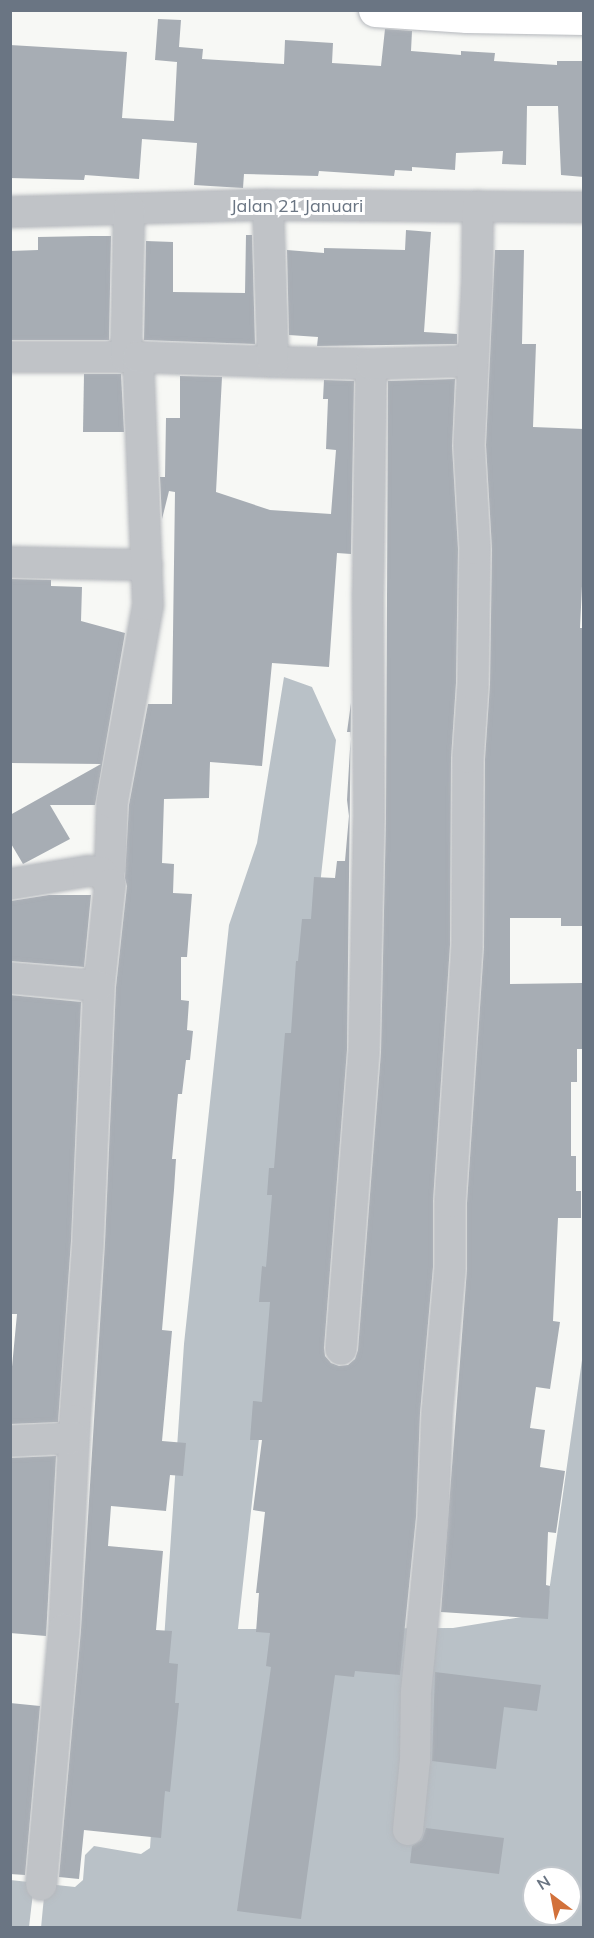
<!DOCTYPE html>
<html>
<head>
<meta charset="utf-8">
<style>
	body { margin:0 }
	#map { position:relative; width:594px; height:1938px; overflow:hidden; background:#f7f8f5; font-family:Mulish,sans-serif }
	div>[style] { position:absolute }
	[style*='--x'] { left:calc(var(--x)*1px); top:calc(var(--y)*1px); width:calc(var(--w)*1px); rotate:calc(var(--a)*1deg) }
	.water>* { inset:0; background:#b9c1c7 }
	.pier>* { inset:0; background:#f7f8f5 }
	.building>* { inset:0; background:#a7adb4 }
	.roads { filter:drop-shadow(0 0 2px #b5b8bd) drop-shadow(0 0 2px #b5b8bd) }
	.street>* { height:30px; margin:-15px; padding:0 15px; transform-origin:15px; border-radius:15px; background:#c0c3c7 }
	.secondary>* { height:33px; margin:-16.5px; padding:0 16.5px; transform-origin:16.5px; border-radius:16.5px; background:#fff }
	span { translate:-50% -50%; white-space:nowrap; text-align:center; line-height:1.15; -webkit-text-stroke:6px #fff; paint-order:stroke }
	.street-label { font-size:18px; color:#6a7583 }
	.frame { position:absolute; inset:0; border:12px solid #6a7583; pointer-events:none }
	.north { position:absolute; left:522px; top:1866px; width:60px; height:60px; box-sizing:border-box; background:#fff; border:2px solid #c3c8cd; border-radius:50%; rotate:328deg; font-size:16px; font-weight:700; line-height:24px; text-align:center; color:#6a7583 }
	.north::after { content:''; display:block; margin:auto; width:21px; height:27px; background:#d2713b; clip-path:polygon(50% 0,100% 100%,50% 72%,0 100%) }
</style>
</head>
<body>
<div id="map">
	<div class="water">
		<div style="clip-path:polygon(evenodd,284px 677px,312px 687px,336px 740px,238px 1629px,453px 1628px,546px 1613px,583px 1353px,583px 1927px,11px 1927px,10px 1880px,75px 1887px,83px 1880px,85px 1855px,94px 1846px,141px 1854px,150px 1848px,184px 1344px,229px 925px,257px 843px,284px 677px,534px 1878px,570px 1878px,570px 1914px,534px 1914px,534px 1878px)"></div>
	</div>
	<div class="pier">
		<div style="clip-path:polygon(34px 1884px,45px 1886px,41px 1928px,29px 1927px)"></div>
	</div>
	<div class="building">
		<div style="clip-path:polygon(158px 19px,181px 20px,179px 47px,203px 49px,202px 59px,284px 64px,285px 40px,333px 43px,332px 63px,381px 66px,385px 29px,412px 31px,411px 51px,461px 55px,461px 51px,495px 53px,494px 61px,557px 65px,557px 61px,584px 61px,584px 177px,561px 175px,558px 106px,527px 106px,526px 165px,502px 164px,503px 151px,456px 153px,455px 170px,412px 167px,412px 171px,395px 170px,394px 176px,319px 171px,318px 176px,244px 174px,243px 188px,194px 185px,197px 143px,142px 139px,139px 179px,85px 175px,84px 180px,10px 178px,10px 45px,127px 52px,122px 118px,174px 121px,177px 62px,155px 60px)"></div>
		<div style="clip-path:polygon(406px 230px,431px 232px,424px 332px,457px 334px,457px 344px,317px 346px,318px 337px,289px 335px,287px 250px,324px 253px,324px 248px,405px 250px)"></div>
		<div style="clip-path:polygon(246px 235px,252px 235px,255px 344px,144px 340px,146px 241px,173px 242px,173px 292px,245px 293px)"></div>
		<div style="clip-path:polygon(91px 236px,111px 236px,109px 340px,10px 340px,10px 251px,38px 250px,38px 237px)"></div>
		<div style="clip-path:polygon(495px 250px,524px 250px,522px 344px,536px 344px,533px 427px,584px 429px,584px 544px,580px 628px,584px 628px,584px 926px,561px 926px,561px 918px,510px 918px,510px 984px,582px 983px,582px 1049px,577px 1049px,577px 1082px,571px 1082px,571px 1156px,576px 1156px,576px 1191px,581px 1191px,581px 1218px,558px 1218px,553px 1321px,560px 1322px,550px 1389px,536px 1387px,530px 1428px,545px 1430px,540px 1467px,565px 1471px,556px 1533px,548px 1532px,546px 1585px,550px 1586px,548px 1619px,441px 1612px,467px 1269px,467px 1203px,484px 947px,485px 759px,490px 684px,492px 549px,486px 445px)"></div>
		<div style="clip-path:polygon(84px 374px,121px 374px,124px 432px,83px 432px)"></div>
		<div style="clip-path:polygon(180px 376px,222px 377px,216px 492px,270px 510px,331px 514px,336px 450px,326px 449px,328px 399px,323px 399px,324px 380px,354px 381px,351px 554px,337px 553px,329px 667px,272px 663px,262px 766px,210px 762px,209px 798px,164px 799px,162px 863px,174px 864px,173px 893px,192px 894px,187px 957px,181px 957px,181px 1000px,189px 1001px,187px 1030px,193px 1031px,190px 1060px,186px 1060px,182px 1094px,178px 1094px,172px 1159px,176px 1159px,174px 1190px,162px 1330px,172px 1331px,162px 1441px,186px 1443px,183px 1476px,170px 1475px,166px 1511px,111px 1506px,108px 1546px,163px 1551px,156px 1630px,172px 1631px,169px 1663px,178px 1664px,175px 1703px,179px 1703px,170px 1792px,165px 1791px,161px 1838px,84px 1830px,79px 1879px,59px 1877px,81px 1630px,105px 1243px,116px 987px,127px 886px,125px 878px,129px 805px,148px 704px,172px 704px,175px 492px,169px 491px,162px 519px,160px 477px,165px 477px,166px 418px,180px 418px)"></div>
		<div style="clip-path:polygon(455px 379px,452px 446px,458px 549px,456px 683px,451px 758px,450px 945px,433px 1201px,433px 1267px,420px 1413px,416px 1517px,400px 1675px,355px 1671px,354px 1677px,335px 1675px,301px 1919px,237px 1911px,271px 1667px,266px 1666px,270px 1633px,256px 1632px,259px 1593px,256px 1593px,265px 1512px,253px 1510px,262px 1440px,250px 1440px,253px 1401px,262px 1402px,270px 1302px,259px 1302px,262px 1266px,266px 1267px,272px 1195px,267px 1195px,269px 1168px,274px 1168px,285px 1033px,291px 1033px,296px 961px,298px 961px,302px 919px,311px 919px,314px 877px,335px 878px,337px 861px,345px 861px,349px 816px,347px 800px,351px 732px,347px 732px,351px 703px,347px 1050px,324px 1348px,325px 1356px,331px 1363px,339px 1366px,348px 1365px,355px 1359px,358px 1350px,381px 1052px,386px 818px,388px 381px)"></div>
		<div style="clip-path:polygon(10px 579px,51px 580px,51px 586px,82px 587px,81px 621px,125px 633px,95px 805px,50px 805px,70px 839px,23px 864px,10px 842px,10px 815px,101px 764px,10px 763px)"></div>
		<div style="clip-path:polygon(49px 895px,91px 895px,84px 967px,10px 961px,11px 901px)"></div>
		<div style="clip-path:polygon(10px 995px,81px 1002px,71px 1241px,58px 1422px,10px 1424px,10px 1388px,17px 1314px,10px 1314px)"></div>
		<div style="clip-path:polygon(56px 1456px,46px 1636px,10px 1633px,10px 1458px)"></div>
		<div style="clip-path:polygon(435px 1672px,541px 1685px,537px 1711px,504px 1707px,496px 1769px,432px 1761px)"></div>
		<div style="clip-path:polygon(10px 1703px,40px 1706px,25px 1875px,10px 1874px)"></div>
		<div style="clip-path:polygon(426px 1828px,504px 1838px,499px 1874px,410px 1863px,412px 1846px,422px 1840px)"></div>
	</div>
	<div class="roads">
		<div class="street">
			<div style="--x:10;--y:212;--w:258;--a:-1.6"></div>
			<div style="--x:268;--y:205;--w:316;--a:0.4"></div>
			<div style="--x:10;--y:357;--w:128;--a:0"></div>
			<div style="--x:126;--y:357;--w:148;--a:-88.8"></div>
			<div style="--x:273;--y:362;--w:98;--a:1.2"></div>
			<div style="--x:10;--y:562;--w:137;--a:1.3"></div>
			<div style="--x:107;--y:877;--w:9;--a:-72"></div>
			<div style="--x:110;--y:868;--w:65;--a:-88.2"></div>
			<div style="--x:112;--y:803;--w:201;--a:-79.7"></div>
			<div style="--x:148;--y:605;--w:248;--a:-92.3"></div>
			<div style="--x:138;--y:357;--w:135;--a:2.1"></div>
			<div style="--x:273;--y:362;--w:157;--a:-91.8"></div>
			<div style="--x:10;--y:884;--w:79;--a:-9.5"></div>
			<div style="--x:88;--y:871;--w:13;--a:4"></div>
			<div style="--x:101;--y:872;--w:15;--a:53"></div>
			<div style="--x:110;--y:884;--w:103;--a:96.2"></div>
			<div style="--x:99;--y:986;--w:256;--a:92.5"></div>
			<div style="--x:88;--y:1242;--w:178;--a:94.2"></div>
			<div style="--x:75;--y:1420;--w:209;--a:93"></div>
			<div style="--x:64;--y:1629;--w:257;--a:95.1"></div>
			<div style="--x:10;--y:978;--w:89;--a:5.1"></div>
			<div style="--x:341;--y:1349;--w:299;--a:-85.6"></div>
			<div style="--x:364;--y:1051;--w:233;--a:-88.8"></div>
			<div style="--x:369;--y:818;--w:227;--a:-90.3"></div>
			<div style="--x:368;--y:591;--w:227;--a:-89.2"></div>
			<div style="--x:371;--y:364;--w:102;--a:-1.7"></div>
			<div style="--x:10;--y:1441;--w:64;--a:-2.7"></div>
			<div style="--x:408;--y:1830;--w:70;--a:-84.3"></div>
			<div style="--x:415;--y:1760;--w:68;--a:-89.2"></div>
			<div style="--x:416;--y:1692;--w:175;--a:-84.4"></div>
			<div style="--x:433;--y:1518;--w:104;--a:-87.8"></div>
			<div style="--x:437;--y:1414;--w:147;--a:-84.9"></div>
			<div style="--x:450;--y:1268;--w:66;--a:-90"></div>
			<div style="--x:450;--y:1202;--w:257;--a:-86.2"></div>
			<div style="--x:467;--y:946;--w:188;--a:-89.7"></div>
			<div style="--x:468;--y:758;--w:74;--a:-86.1"></div>
			<div style="--x:473;--y:684;--w:135;--a:-89.2"></div>
			<div style="--x:475;--y:549;--w:104;--a:-93.3"></div>
			<div style="--x:469;--y:445;--w:165;--a:-87.2"></div>
			<div style="--x:477;--y:280;--w:74;--a:-89.2"></div>
		</div>
		<div class="secondary">
			<div style="--x:375;--y:10;--w:92;--a:3.7"></div>
			<div style="--x:467;--y:16;--w:117;--a:1"></div>
		</div>
	</div>
	<div class="street-label">
		<span style="left:297px;top:206px">Jalan 21 Januari</span>
	</div>
	<div class="frame"></div>
	<div class="north">N</div>
</div>
</body>
</html>
